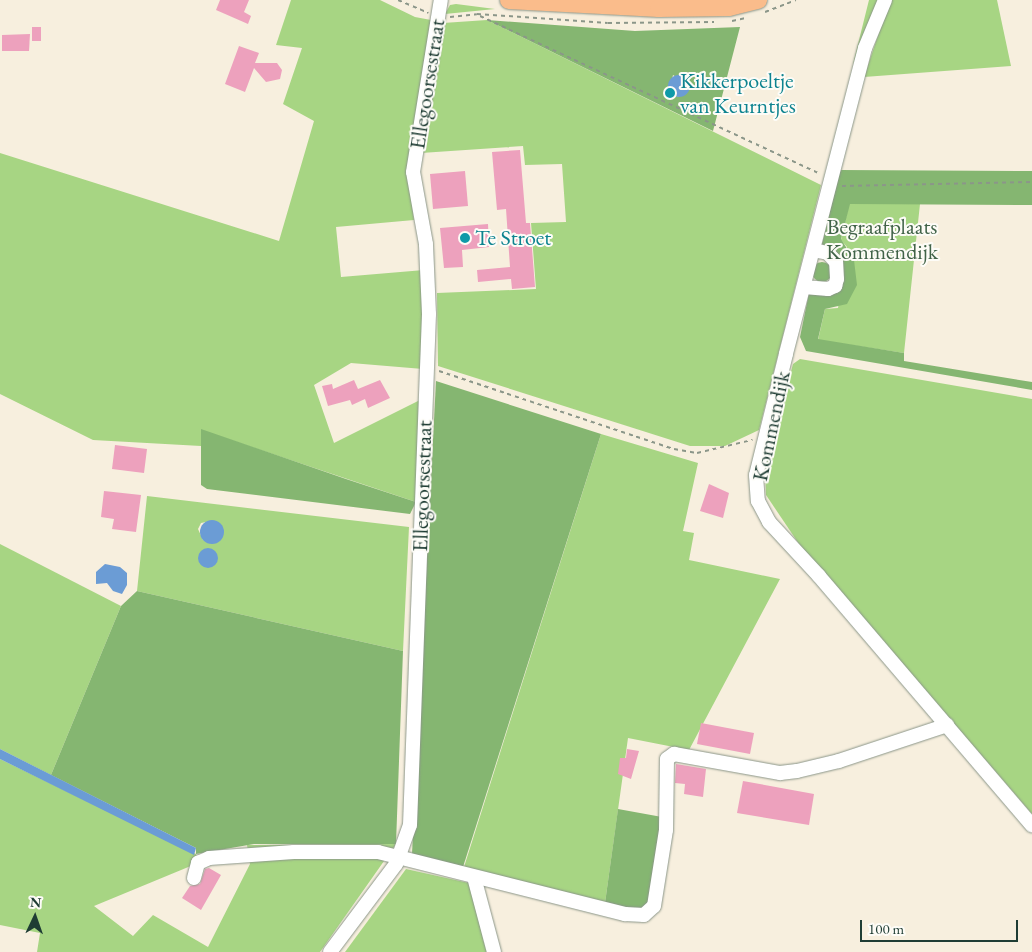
<!DOCTYPE html>
<html>
<head>
<meta charset="utf-8">
<style>
	body { margin:0 }
	#map { position:relative; width:1032px; height:952px; overflow:hidden; background:#f7efde; font-family:"EB Garamond",serif }
	div>[style] { position:absolute }
	[style*='--x'] { left:calc(var(--x)*1px); top:calc(var(--y)*1px); width:calc(var(--w)*1px); rotate:calc(var(--a)*1deg) }
	.green>* { inset:0; background:#a7d583 }
	.forest>* { inset:0; background:#85b671 }
	.round { border-radius:50% }
	.water>* { inset:0; background:#6b9cd5 }
	.building>* { inset:0; background:#eda1bd }
	.path>* { height:2px; margin-top:-1px; transform-origin:0; background:repeating-linear-gradient(90deg,#8b9689 0 4px,transparent 0 8px) }
	.roads { filter:drop-shadow(0 0 1px #8b9689) drop-shadow(0 0 1px #8b9689) }
	.minor>* { height:14px; margin:-7px; padding:0 7px; transform-origin:7px; border-radius:7px; background:#fff }
	.major>* { height:18px; margin:-9px; padding:0 9px; transform-origin:9px; border-radius:9px; background:#fabc8b }
	.dots>* { width:14px; height:14px; translate:-50% -50%; box-sizing:border-box; border:2px solid #fdfcf7; border-radius:50% }
	span { translate:-50% -50%; white-space:nowrap; text-align:center; line-height:1.15; -webkit-text-stroke:4px #fdfcf7; paint-order:stroke }
	.culture-label { font-size:22px; color:#0d838f }
	.left { translate:0 -50%; text-align:left }
	.street-label { font-size:22px; color:#1f3d34 }
	.park-label { font-size:22px; color:#416348 }
	.north { position:absolute; left:10px; top:892px; width:50px; height:50px; -webkit-text-stroke:4px #fdfcf7; paint-order:stroke; rotate:3deg; font-size:14px; font-weight:700; line-height:20px; text-align:center; color:#1f3d34 }
	.north::after { content:''; display:block; margin:auto; width:18px; height:22px; background:#1f3d34; clip-path:polygon(50% 0,100% 100%,50% 72%,0 100%) }
	.scale { position:absolute; left:860px; top:920px; width:158px; height:22px; box-sizing:border-box; border:2px solid #1f3d34; border-top:0; padding-left:6px; font-size:15px; line-height:18px; white-space:nowrap; color:#1f3d34; -webkit-text-stroke:4px #fdfcf7; paint-order:stroke }
</style>
</head>
<body>
<div id="map">
	<div class="green">
		<div style="clip-path:polygon(291px 0,380px 0,415px 17px,431px 20px,408px 174px,414px 220px,336px 227px,341px 277px,424px 270px,423px 369px,351px 363px,314px 385px,334px 443px,422px 399px,416px 502px,201px 430px,201px 446px,93px 440px,0 394px,0 153px,279px 241px,314px 121px,283px 104px,302px 48px,276px 45px)"></div>
		<div style="clip-path:polygon(869px 0,879px 0,853px 64px)"></div>
		<div style="clip-path:polygon(890px 0,997px 0,1011px 66px,864px 77px)"></div>
		<div style="clip-path:polygon(456px 4px,495px 9px,445px 14px,450px 5px)"></div>
		<div style="clip-path:polygon(487px 20px,821px 185px,759px 430px,725px 446px,690px 446px,438px 366px,437px 293px,536px 289px,531px 223px,566px 222px,562px 164px,525px 165px,523px 146px,421px 153px,443px 23px)"></div>
		<div style="clip-path:polygon(849px 204px,920px 204px,904px 353px,818px 340px,825px 309px,838px 308px,847px 247px,841px 240px)"></div>
		<div style="clip-path:polygon(800px 359px,1032px 399px,1032px 814px,799px 544px,766px 495px,765px 470px,770px 450px,793px 364px)"></div>
		<div style="clip-path:polygon(601px 434px,698px 463px,683px 531px,694px 533px,689px 560px,780px 579px,689px 750px,628px 738px,605px 903px,464px 867px)"></div>
		<div style="clip-path:polygon(evenodd,147px 496px,409px 527px,403px 651px,137px 591px,147px 496px,211px 521px,218px 523px,213px 543px,203px 540px,198px 529px,201px 523px,211px 521px)"></div>
		<div style="clip-path:polygon(0 544px,121px 606px,51px 775px,0 749px)"></div>
		<div style="clip-path:polygon(0 759px,196px 854px,198px 863px,94px 906px,133px 936px,153px 915px,208px 947px,250px 864px,247px 845px,396px 844px,320px 952px,37px 952px,40px 933px,0 925px)"></div>
		<div style="clip-path:polygon(406px 869px,469px 883px,488px 952px,345px 952px)"></div>
	</div>
	<div class="forest">
		<div style="clip-path:polygon(evenodd,487px 20px,635px 31px,740px 27px,713px 131px,487px 20px,673px 75px,688px 84px,688px 90px,678px 97px,670px 88px,673px 75px)"></div>
		<div style="clip-path:polygon(840px 170px,1032px 171px,1032px 205px,850px 204px,841px 239px,854px 260px,857px 285px,847px 304px,825px 309px,818px 339px,904px 353px,904px 361px,1032px 382px,1032px 390px,806px 351px,800px 337px,809px 293px,833px 293px,832px 250px,822px 244px)"></div>
		<div class="round" style="left:812px;top:262px;width:20px;height:20px"></div>
		<div style="clip-path:polygon(436px 381px,601px 434px,463px 867px,412px 854px)"></div>
		<div style="clip-path:polygon(201px 429px,346px 479px,416px 502px,410px 514px,207px 489px,201px 485px)"></div>
		<div style="clip-path:polygon(137px 591px,403px 651px,396px 844px,254px 844px,196px 854px,196px 848px,51px 775px,121px 606px)"></div>
		<div style="clip-path:polygon(618px 809px,662px 817px,652px 900px,640px 910px,605px 903px)"></div>
	</div>
	<div class="water">
		<div class="round" style="left:668px;top:75px;width:22px;height:22px"></div>
		<div class="round" style="left:200px;top:520px;width:24px;height:24px"></div>
		<div class="round" style="left:198px;top:548px;width:20px;height:20px"></div>
		<div style="clip-path:polygon(105px 564px,120px 567px,127px 573px,127px 585px,122px 594px,113px 591px,107px 583px,96px 584px,96px 572px)"></div>
		<div style="clip-path:polygon(0 749px,196px 848px,194px 855px,0 759px)"></div>
	</div>
	<div class="building">
		<div style="clip-path:polygon(220px 0,249px 0,244px 12px,251px 16px,248px 24px,216px 10px)"></div>
		<div style="clip-path:polygon(32px 27px,41px 27px,41px 41px,32px 41px)"></div>
		<div style="clip-path:polygon(30px 34px,29px 51px,2px 51px,2px 35px)"></div>
		<div style="clip-path:polygon(239px 46px,259px 53px,255px 63px,277px 63px,282px 70px,280px 79px,266px 82px,254px 68px,245px 92px,225px 84px)"></div>
		<div style="clip-path:polygon(520px 150px,526px 223px,530px 223px,535px 287px,512px 289px,511px 279px,478px 282px,477px 270px,510px 267px,506px 209px,497px 210px,492px 152px)"></div>
		<div style="clip-path:polygon(465px 171px,468px 206px,433px 209px,430px 174px)"></div>
		<div style="clip-path:polygon(488px 224px,489px 247px,462px 250px,463px 267px,444px 268px,440px 228px)"></div>
		<div style="clip-path:polygon(354px 380px,358px 389px,380px 380px,390px 398px,368px 408px,365px 399px,352px 405px,350px 400px,328px 406px,322px 386px,332px 384px,333px 389px)"></div>
		<div style="clip-path:polygon(115px 445px,147px 449px,144px 473px,112px 469px)"></div>
		<div style="clip-path:polygon(709px 484px,729px 493px,723px 518px,700px 511px)"></div>
		<div style="clip-path:polygon(104px 491px,141px 495px,136px 532px,112px 529px,114px 519px,101px 517px)"></div>
		<div style="clip-path:polygon(701px 723px,754px 733px,750px 754px,697px 744px)"></div>
		<div style="clip-path:polygon(627px 749px,639px 751px,631px 779px,618px 774px,620px 758px,626px 758px)"></div>
		<div style="clip-path:polygon(676px 764px,706px 769px,703px 797px,684px 794px,685px 784px,675px 783px)"></div>
		<div style="clip-path:polygon(743px 781px,814px 794px,809px 825px,737px 813px)"></div>
		<div style="clip-path:polygon(209px 868px,221px 875px,201px 910px,182px 898px,190px 886px,200px 884px,205px 869px)"></div>
	</div>
	<div class="path">
		<div style="--x:398;--y:0;--w:33;--a:23"></div>
		<div style="--x:765;--y:12;--w:33;--a:-21"></div>
		<div style="--x:480;--y:16;--w:375;--a:24.9"></div>
		<div style="--x:450;--y:17;--w:27;--a:-6"></div>
		<div style="--x:477;--y:14;--w:131;--a:3.9"></div>
		<div style="--x:608;--y:23;--w:106;--a:-0.5"></div>
		<div style="--x:732;--y:21;--w:14;--a:-12"></div>
		<div style="--x:842;--y:186;--w:190;--a:-1.2"></div>
		<div style="--x:439;--y:371;--w:248;--a:18.4"></div>
		<div style="--x:674;--y:449;--w:23;--a:10"></div>
		<div style="--x:697;--y:453;--w:57;--a:-13.3"></div>
	</div>
	<div class="roads">
		<div class="minor">
			<div style="--x:885;--y:0;--w:52;--a:112.6"></div>
			<div style="--x:865;--y:48;--w:316;--a:104.5"></div>
			<div style="--x:786;--y:354;--w:125;--a:103.9"></div>
			<div style="--x:756;--y:475;--w:26;--a:86"></div>
			<div style="--x:758;--y:501;--w:24;--a:62"></div>
			<div style="--x:769;--y:522;--w:74;--a:47.2"></div>
			<div style="--x:819;--y:576;--w:328;--a:49.5"></div>
			<div style="--x:804;--y:287;--w:24;--a:5"></div>
			<div style="--x:828;--y:289;--w:8;--a:-23"></div>
			<div style="--x:835;--y:286;--w:7;--a:-74"></div>
			<div style="--x:837;--y:279;--w:17;--a:-93"></div>
			<div style="--x:836;--y:262;--w:12;--a:-132"></div>
			<div style="--x:828;--y:253;--w:15;--a:-169"></div>
			<div style="--x:474;--y:877;--w:78;--a:75.1"></div>
			<div style="--x:194;--y:878;--w:16;--a:-75"></div>
			<div style="--x:198;--y:863;--w:12;--a:-24"></div>
			<div style="--x:209;--y:858;--w:85;--a:-4"></div>
			<div style="--x:294;--y:852;--w:84;--a:0"></div>
			<div style="--x:378;--y:852;--w:255;--a:14.1"></div>
			<div style="--x:625;--y:914;--w:19;--a:3"></div>
			<div style="--x:644;--y:915;--w:13;--a:-42"></div>
			<div style="--x:654;--y:906;--w:77;--a:-81"></div>
			<div style="--x:666;--y:830;--w:71;--a:-89.2"></div>
			<div style="--x:667;--y:759;--w:9;--a:-36"></div>
			<div style="--x:674;--y:754;--w:108;--a:10.2"></div>
			<div style="--x:780;--y:773;--w:17;--a:-7"></div>
			<div style="--x:797;--y:771;--w:43;--a:-13.4"></div>
			<div style="--x:839;--y:761;--w:114;--a:-18.4"></div>
			<div style="--x:330;--y:952;--w:110;--a:-53.1"></div>
			<div style="--x:396;--y:864;--w:41;--a:-70.3"></div>
			<div style="--x:410;--y:825;--w:511;--a:-87.87"></div>
			<div style="--x:429;--y:314;--w:70;--a:-92.5"></div>
			<div style="--x:426;--y:244;--w:73;--a:-100.2"></div>
			<div style="--x:413;--y:172;--w:174;--a:-80.8"></div>
		</div>
		<div class="major">
			<div style="--x:509;--y:0;--w:150;--a:3.1"></div>
			<div style="--x:659;--y:8;--w:70;--a:-0.8"></div>
			<div style="--x:729;--y:7;--w:30;--a:-14"></div>
		</div>
	</div>
	<div class="dots">
		<div style="left:670px;top:93px;background:#0f9aa8"></div>
		<div style="left:465px;top:238px;background:#0f9aa8"></div>
	</div>
	<div class="culture-label">
		<span class="left" style="left:680px;top:93px">Kikkerpoeltje<br>van Keurntjes</span>
		<span class="left" style="left:475px;top:238px">Te Stroet</span>
	</div>
	<div class="street-label">
		<span style="left:427px;top:84px;rotate:-81deg">Ellegoorsestraat</span>
		<span style="left:771px;top:426px;rotate:-78deg">Kommendijk</span>
		<span style="left:422px;top:486px;rotate:-88deg">Ellegoorsestraat</span>
	</div>
	<div class="park-label">
		<span style="left:882px;top:239px">Begraafplaats<br>Kommendijk</span>
	</div>
	<div class="north">N</div>
	<div class="scale">100 m</div>
</div>
</body>
</html>
